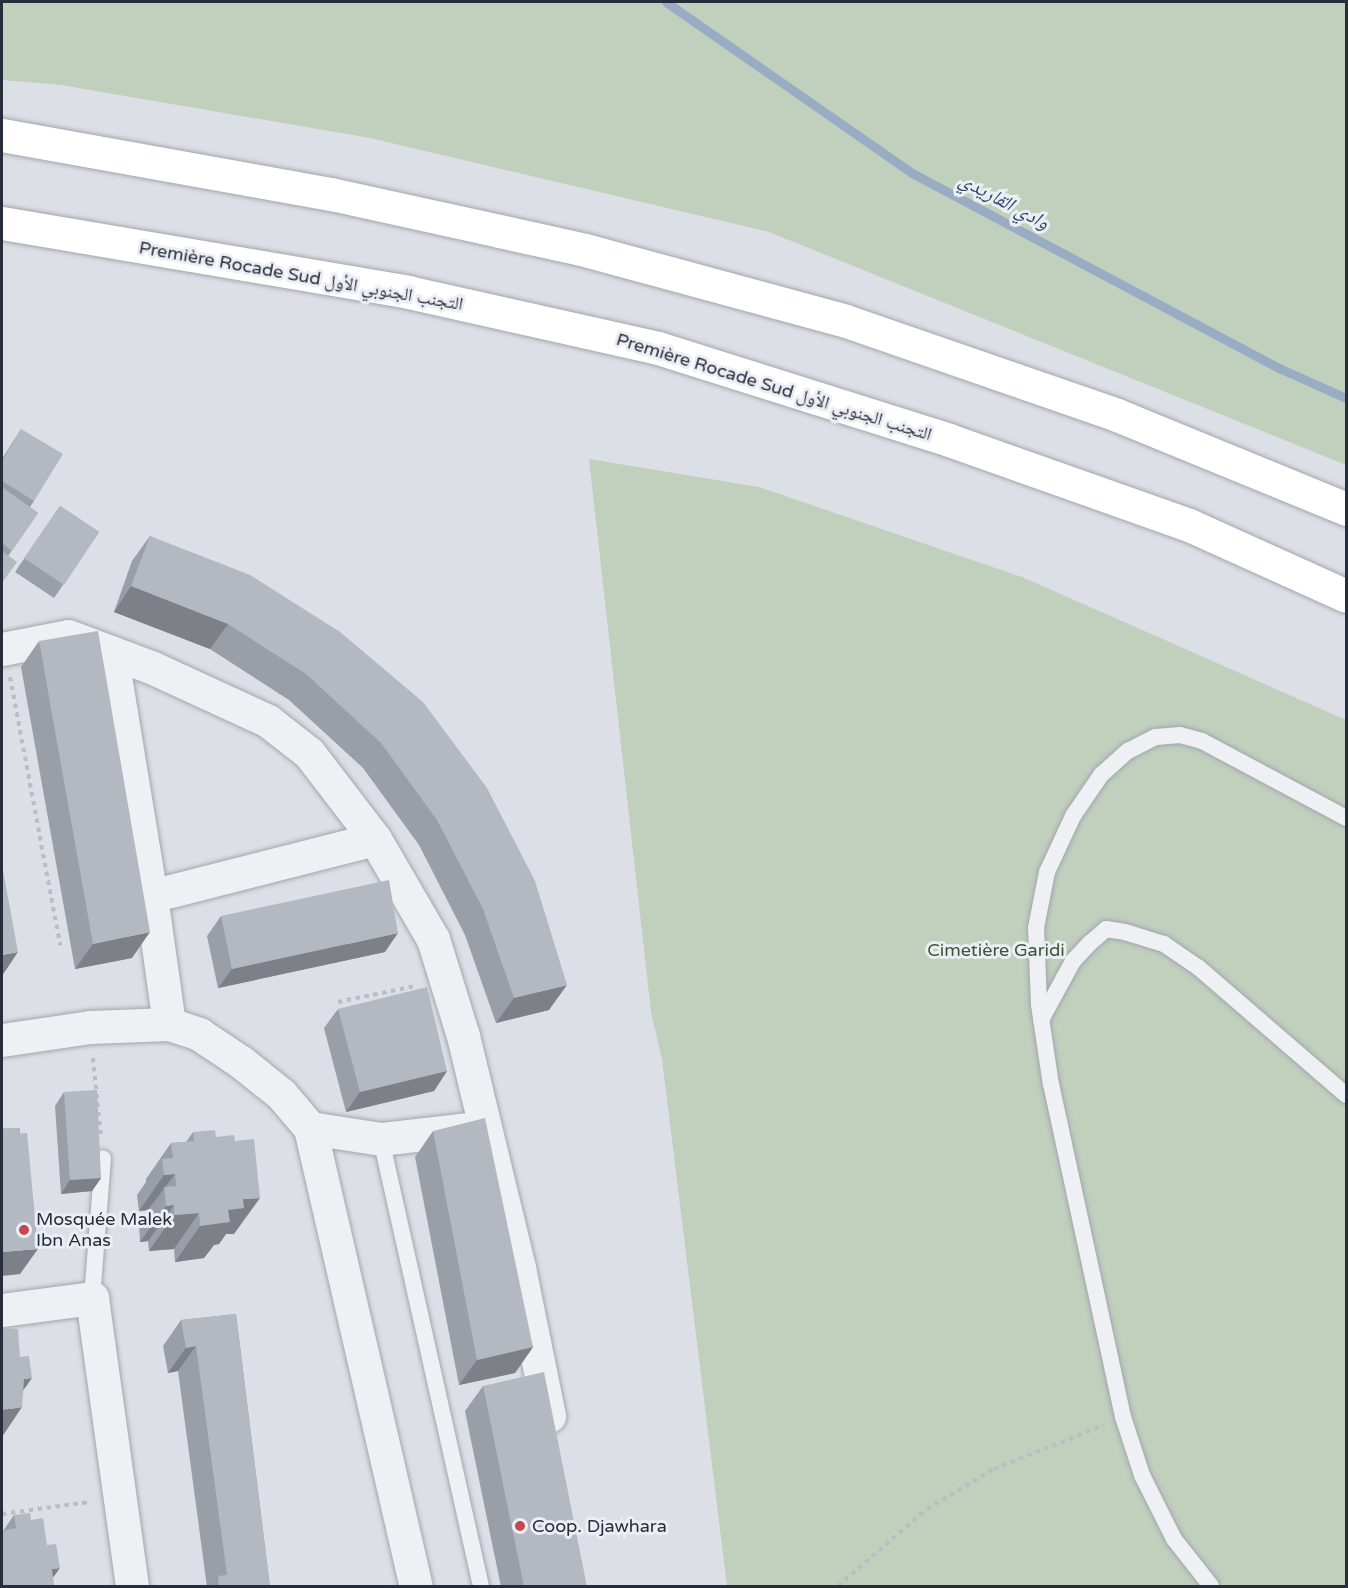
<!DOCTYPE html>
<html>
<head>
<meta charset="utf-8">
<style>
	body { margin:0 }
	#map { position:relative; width:1348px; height:1588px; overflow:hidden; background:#dcdfe5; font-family:"Varela Round","Noto Naskh Arabic",sans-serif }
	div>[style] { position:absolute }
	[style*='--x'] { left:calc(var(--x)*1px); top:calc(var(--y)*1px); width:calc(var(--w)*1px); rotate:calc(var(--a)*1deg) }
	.green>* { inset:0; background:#c1cfbd }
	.stream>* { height:9px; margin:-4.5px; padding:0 4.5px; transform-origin:4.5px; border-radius:4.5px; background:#98acc4 }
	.path>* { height:4px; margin-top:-2px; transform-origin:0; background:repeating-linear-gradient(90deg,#babdc4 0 4.5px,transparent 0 9px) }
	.roads { filter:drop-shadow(0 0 2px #a2a6ae) drop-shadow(0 0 2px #a2a6ae) }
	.lane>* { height:16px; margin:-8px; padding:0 8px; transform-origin:8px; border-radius:8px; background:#eef0f4 }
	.street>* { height:33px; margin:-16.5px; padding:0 16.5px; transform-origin:16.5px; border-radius:16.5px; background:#eef0f4 }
	.highway>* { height:33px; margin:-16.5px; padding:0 16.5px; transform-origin:16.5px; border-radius:16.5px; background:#fff }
	.wall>* { inset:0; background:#9a9ea6 }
	.shaded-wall>* { inset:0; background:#7d8187 }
	.building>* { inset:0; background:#b3b8c1 }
	.dots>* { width:16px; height:16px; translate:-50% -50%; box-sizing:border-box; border:3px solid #ebeef3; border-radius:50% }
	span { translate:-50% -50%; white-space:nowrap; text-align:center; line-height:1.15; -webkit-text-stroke:6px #ebeef3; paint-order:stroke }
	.street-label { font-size:18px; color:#272d3a }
	.park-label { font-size:18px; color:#3a5535 }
	.poi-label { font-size:18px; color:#272d3a }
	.left { translate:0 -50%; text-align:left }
	.water-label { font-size:20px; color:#334a6c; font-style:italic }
	.frame { position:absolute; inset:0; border:3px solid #272d3a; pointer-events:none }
</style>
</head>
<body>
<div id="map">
	<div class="green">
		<div style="clip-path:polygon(2px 2px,1346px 2px,1346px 465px,769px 232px,370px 138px,61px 85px,2px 80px)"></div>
		<div style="clip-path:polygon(589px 459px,759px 487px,1022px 577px,1346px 720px,1346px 1586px,727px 1586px,662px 1059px,651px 1012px)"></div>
	</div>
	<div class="stream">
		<div style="--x:666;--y:2;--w:300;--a:34.8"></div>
		<div style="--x:912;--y:173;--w:416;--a:28"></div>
		<div style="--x:1279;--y:368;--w:73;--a:24.1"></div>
	</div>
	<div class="path">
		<div style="--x:10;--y:677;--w:273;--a:79.4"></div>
		<div style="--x:338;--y:1002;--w:79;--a:-11.7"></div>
		<div style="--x:93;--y:1058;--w:79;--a:84.2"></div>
		<div style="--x:2;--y:1514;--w:88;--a:-7.9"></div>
		<div style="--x:838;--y:1586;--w:118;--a:-40.9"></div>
		<div style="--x:927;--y:1509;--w:78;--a:-30.8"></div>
		<div style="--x:994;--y:1469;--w:118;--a:-21.8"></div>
	</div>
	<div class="roads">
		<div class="lane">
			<div style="--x:1041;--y:1020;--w:67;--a:-61.5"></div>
			<div style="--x:1073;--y:961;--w:25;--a:-47"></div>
			<div style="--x:1090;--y:943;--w:21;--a:-41"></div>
			<div style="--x:1106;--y:929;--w:19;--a:9"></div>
			<div style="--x:1125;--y:932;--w:41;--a:17.1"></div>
			<div style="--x:1164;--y:944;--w:42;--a:34.4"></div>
			<div style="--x:1199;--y:968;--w:194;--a:40.8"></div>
			<div style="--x:381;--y:1139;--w:458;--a:77.4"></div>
			<div style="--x:92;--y:1298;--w:140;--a:-85.5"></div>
			<div style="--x:1211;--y:1586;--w:60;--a:-128.2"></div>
			<div style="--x:1174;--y:1539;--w:72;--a:-116.6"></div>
			<div style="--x:1142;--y:1475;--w:61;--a:-108.1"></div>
			<div style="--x:1123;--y:1417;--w:340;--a:-102.2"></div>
			<div style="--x:1051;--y:1085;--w:81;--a:-98.5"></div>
			<div style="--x:1039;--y:1005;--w:77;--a:-92.2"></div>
			<div style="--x:1036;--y:928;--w:57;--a:-78.9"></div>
			<div style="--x:1047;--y:872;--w:62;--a:-65.1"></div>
			<div style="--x:1073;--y:816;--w:50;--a:-55.7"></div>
			<div style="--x:1101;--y:775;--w:36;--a:-42"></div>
			<div style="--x:1128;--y:751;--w:31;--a:-27"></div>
			<div style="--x:1156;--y:737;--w:24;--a:-5"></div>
			<div style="--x:1180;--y:735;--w:23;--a:15"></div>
			<div style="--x:1202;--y:741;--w:163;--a:28.1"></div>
		</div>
		<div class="street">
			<div style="--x:2;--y:649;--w:67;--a:-11.1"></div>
			<div style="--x:68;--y:636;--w:91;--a:20.6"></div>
			<div style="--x:153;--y:668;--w:127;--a:24.7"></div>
			<div style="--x:268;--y:721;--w:52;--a:38"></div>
			<div style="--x:309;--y:753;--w:108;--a:52.5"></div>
			<div style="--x:111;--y:652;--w:247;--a:80.7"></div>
			<div style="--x:169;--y:1024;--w:129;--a:-98"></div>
			<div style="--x:151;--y:896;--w:231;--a:-14.3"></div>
			<div style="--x:375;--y:839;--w:116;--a:59.9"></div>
			<div style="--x:433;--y:939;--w:102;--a:72.8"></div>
			<div style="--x:463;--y:1036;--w:239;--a:76.4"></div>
			<div style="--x:519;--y:1268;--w:151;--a:78.5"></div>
			<div style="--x:2;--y:1040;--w:89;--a:-8.4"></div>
			<div style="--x:90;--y:1027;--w:79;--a:-2.2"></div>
			<div style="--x:169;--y:1024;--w:32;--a:18"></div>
			<div style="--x:199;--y:1034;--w:50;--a:33.7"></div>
			<div style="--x:241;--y:1062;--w:51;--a:38.7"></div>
			<div style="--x:281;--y:1094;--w:45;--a:49.5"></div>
			<div style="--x:310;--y:1128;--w:470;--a:77"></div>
			<div style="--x:310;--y:1128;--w:72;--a:8.8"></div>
			<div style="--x:381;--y:1139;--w:96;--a:-6.6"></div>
			<div style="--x:2;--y:1310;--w:91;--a:-7.6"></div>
			<div style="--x:92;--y:1298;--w:291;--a:82.1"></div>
		</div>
		<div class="highway">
			<div style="--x:2;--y:135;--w:334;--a:10.2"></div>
			<div style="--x:331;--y:194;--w:260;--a:12.4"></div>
			<div style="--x:585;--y:250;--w:270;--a:15.2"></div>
			<div style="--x:846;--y:321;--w:287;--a:19.1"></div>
			<div style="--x:1117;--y:415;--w:248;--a:22.3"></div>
			<div style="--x:2;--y:223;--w:412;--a:9.6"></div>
			<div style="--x:408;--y:292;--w:256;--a:12.6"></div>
			<div style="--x:658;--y:348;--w:305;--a:17.5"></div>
			<div style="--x:949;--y:440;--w:255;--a:19.5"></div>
			<div style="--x:1189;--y:525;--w:172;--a:24.3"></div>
		</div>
	</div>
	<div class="wall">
		<div style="clip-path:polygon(21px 429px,34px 501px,30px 507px,38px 513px,8px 556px,2px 583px,2px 459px)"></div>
		<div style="clip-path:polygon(60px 506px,99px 532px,54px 598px,15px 572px)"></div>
		<div style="clip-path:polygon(150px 536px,340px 632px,549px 1010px,496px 1023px,465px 935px,419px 845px,363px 768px,289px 700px,210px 649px,114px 612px,132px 561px)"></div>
		<div style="clip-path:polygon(39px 641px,132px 958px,75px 969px,21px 667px)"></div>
		<div style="clip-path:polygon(221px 916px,385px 952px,218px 988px,207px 936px)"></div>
		<div style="clip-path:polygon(338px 1009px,447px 1071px,434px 1091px,346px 1112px,324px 1028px)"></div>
		<div style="clip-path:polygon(64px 1092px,101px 1178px,92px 1191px,61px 1194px,55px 1106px)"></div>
		<div style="clip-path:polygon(433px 1131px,533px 1347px,515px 1373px,459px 1385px,415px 1157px)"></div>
		<div style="clip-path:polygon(193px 1132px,216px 1137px,234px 1234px,226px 1234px,219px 1244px,214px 1245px,204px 1258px,175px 1262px,174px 1249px,149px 1251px,148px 1241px,140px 1242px,139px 1223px,148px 1210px,139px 1211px,137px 1195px,146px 1182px,146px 1179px,171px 1143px,186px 1142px)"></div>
		<div style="clip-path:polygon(236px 1314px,270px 1587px,207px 1587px,178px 1371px,168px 1373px,163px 1346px,181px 1320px)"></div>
		<div style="clip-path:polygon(483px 1386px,587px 1587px,501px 1587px,465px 1411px)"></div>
		<div style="clip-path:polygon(14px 1515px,31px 1520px,53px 1577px,3px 1531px)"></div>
	</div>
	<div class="shaded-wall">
		<div style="clip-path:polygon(131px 586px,228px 624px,210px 649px,114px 612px)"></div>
		<div style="clip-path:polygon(150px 932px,132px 958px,75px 969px,93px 944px)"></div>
		<div style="clip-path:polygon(398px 933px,385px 952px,218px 988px,232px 969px)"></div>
		<div style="clip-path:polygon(18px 952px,2px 976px,2px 955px)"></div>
		<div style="clip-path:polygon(567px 985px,549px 1010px,496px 1023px,514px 998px)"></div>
		<div style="clip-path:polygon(447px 1071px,434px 1091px,346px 1112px,360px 1092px)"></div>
		<div style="clip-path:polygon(175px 1174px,148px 1210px,139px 1211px,164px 1175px)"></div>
		<div style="clip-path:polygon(101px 1178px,92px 1191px,61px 1194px,70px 1180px)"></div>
		<div style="clip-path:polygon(260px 1198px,234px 1234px,226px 1234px,219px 1244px,214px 1245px,204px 1258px,175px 1262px,200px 1226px,228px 1210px,243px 1199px)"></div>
		<div style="clip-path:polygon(174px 1205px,148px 1241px,140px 1242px,166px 1206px)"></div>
		<div style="clip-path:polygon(199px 1213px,174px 1249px,149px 1251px,174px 1215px)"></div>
		<div style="clip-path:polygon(38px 1249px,20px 1274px,2px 1276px,2px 1252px)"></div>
		<div style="clip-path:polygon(196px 1346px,178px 1371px,168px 1373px,186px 1348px)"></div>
		<div style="clip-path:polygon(533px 1347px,515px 1373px,459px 1385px,477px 1360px)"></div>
		<div style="clip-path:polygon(32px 1378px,10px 1409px,22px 1407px,2px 1437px,2px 1410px,24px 1379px)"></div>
		<div style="clip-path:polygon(60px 1568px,47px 1586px,54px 1585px,53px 1587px,39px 1587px,52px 1569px)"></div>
	</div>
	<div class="building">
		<div style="clip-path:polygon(21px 429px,63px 454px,34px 501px,2px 481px,2px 461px)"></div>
		<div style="clip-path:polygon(2px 487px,38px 513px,12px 551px,2px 543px)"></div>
		<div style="clip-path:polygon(60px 506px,99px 532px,64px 585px,24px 558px)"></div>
		<div style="clip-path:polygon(150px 536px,250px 575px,340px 632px,423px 702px,487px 788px,535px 881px,567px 985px,514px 998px,483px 909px,437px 820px,381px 743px,306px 674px,228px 624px,131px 586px)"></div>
		<div style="clip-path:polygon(2px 551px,17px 562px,2px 583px)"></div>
		<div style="clip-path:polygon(98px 631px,150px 932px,93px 944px,39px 641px)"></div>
		<div style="clip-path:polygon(2px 865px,18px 952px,2px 955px)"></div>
		<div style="clip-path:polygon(389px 880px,398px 933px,232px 969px,221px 916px)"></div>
		<div style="clip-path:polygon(427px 987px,447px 1071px,360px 1092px,338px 1009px)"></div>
		<div style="clip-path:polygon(97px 1090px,101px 1178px,70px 1180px,64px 1092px)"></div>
		<div style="clip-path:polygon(485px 1118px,533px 1347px,477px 1360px,433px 1131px)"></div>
		<div style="clip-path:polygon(2px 1128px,20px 1128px,20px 1134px,2px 1135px)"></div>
		<div style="clip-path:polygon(215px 1130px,216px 1137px,234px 1135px,235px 1141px,254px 1139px,260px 1198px,243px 1199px,244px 1208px,228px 1210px,230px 1222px,200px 1226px,199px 1213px,174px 1215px,174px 1205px,166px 1206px,164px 1187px,176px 1186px,175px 1174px,164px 1175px,162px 1159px,173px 1158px,171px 1143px,194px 1141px,193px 1132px)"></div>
		<div style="clip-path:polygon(27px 1133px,38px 1249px,2px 1252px,2px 1135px)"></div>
		<div style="clip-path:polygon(236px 1314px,270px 1587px,219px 1587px,218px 1576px,227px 1575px,196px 1346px,186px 1348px,181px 1320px)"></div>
		<div style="clip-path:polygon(2px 1328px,18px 1329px,20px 1357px,29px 1356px,32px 1378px,24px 1379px,22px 1407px,2px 1410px)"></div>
		<div style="clip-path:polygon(544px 1372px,587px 1587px,524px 1587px,483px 1386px)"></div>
		<div style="clip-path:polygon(30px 1513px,31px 1520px,43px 1518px,47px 1545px,56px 1544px,60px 1568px,52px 1569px,54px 1585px,47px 1587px,2px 1587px,2px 1531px,16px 1528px,14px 1515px)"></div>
	</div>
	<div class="dots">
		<div style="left:24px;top:1230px;background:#c54655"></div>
		<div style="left:520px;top:1526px;background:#c54655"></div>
	</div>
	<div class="street-label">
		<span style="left:301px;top:276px;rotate:10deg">Première Rocade Sud التجنب الجنوبي الأول</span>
		<span style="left:774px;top:387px;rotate:17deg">Première Rocade Sud التجنب الجنوبي الأول</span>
	</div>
	<div class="park-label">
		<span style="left:996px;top:950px">Cimetière Garidi</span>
	</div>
	<div class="poi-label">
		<span class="left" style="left:36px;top:1230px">Mosquée Malek<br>Ibn Anas</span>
		<span class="left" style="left:532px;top:1526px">Coop. Djawhara</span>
	</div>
	<div class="water-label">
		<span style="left:1004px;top:202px;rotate:28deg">وادي القاريدي</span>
	</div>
	<div class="frame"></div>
</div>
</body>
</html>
